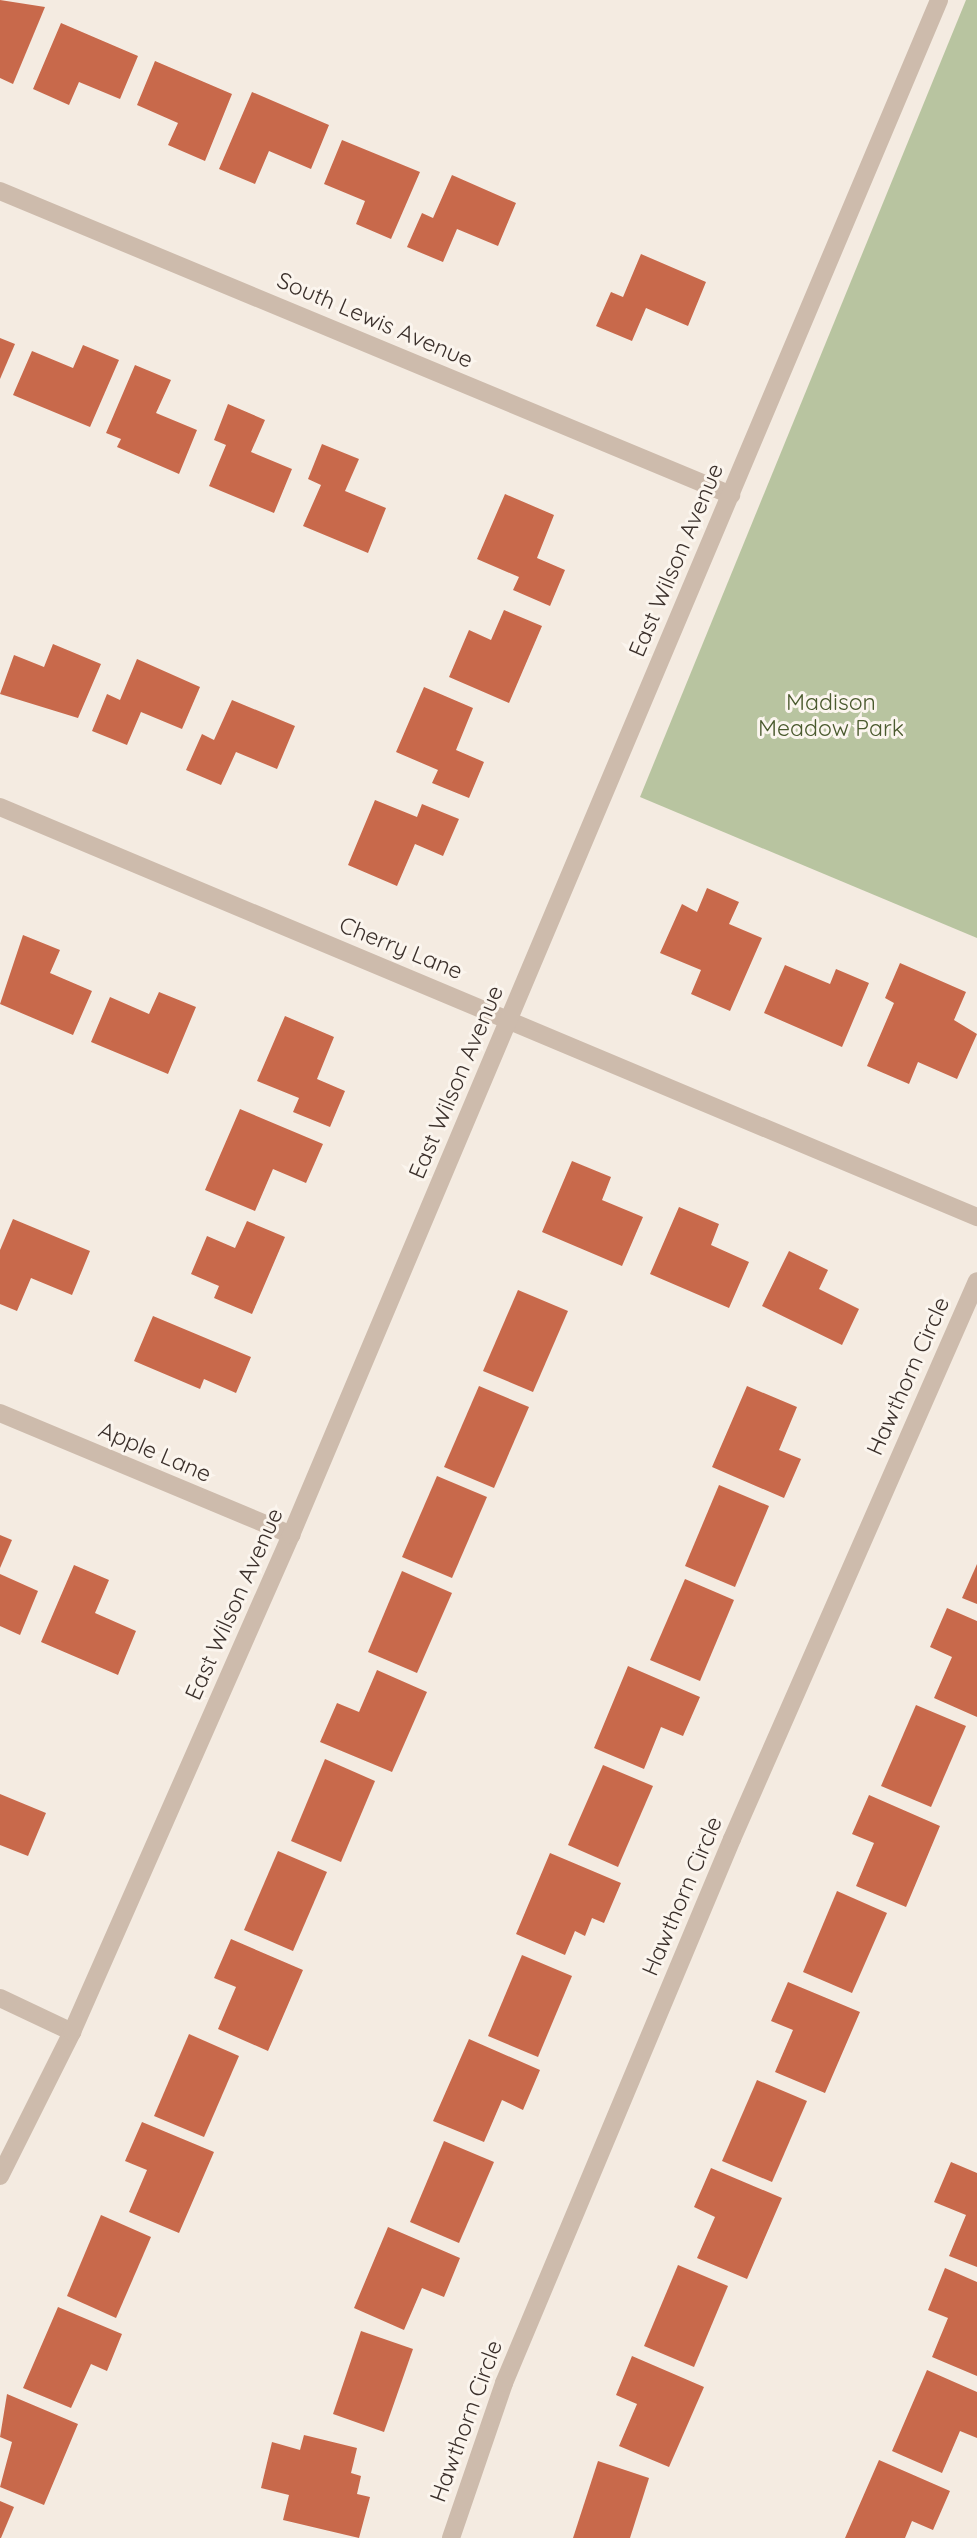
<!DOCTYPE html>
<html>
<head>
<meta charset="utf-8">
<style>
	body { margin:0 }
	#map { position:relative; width:977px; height:2538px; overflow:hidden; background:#f4ebe1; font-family:Quicksand,sans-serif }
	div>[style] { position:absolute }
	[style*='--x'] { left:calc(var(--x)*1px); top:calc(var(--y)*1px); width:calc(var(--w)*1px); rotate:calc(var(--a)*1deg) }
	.green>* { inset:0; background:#b8c4a0 }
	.building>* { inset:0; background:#c8694b }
	.minor>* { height:18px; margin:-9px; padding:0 9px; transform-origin:9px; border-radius:9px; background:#cdbbac }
	.tertiary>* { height:18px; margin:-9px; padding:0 9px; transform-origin:9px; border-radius:9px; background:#cdbbac }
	span { translate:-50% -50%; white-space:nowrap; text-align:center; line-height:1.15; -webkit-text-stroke:6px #fbf5ee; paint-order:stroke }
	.street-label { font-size:23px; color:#3b302b }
	.park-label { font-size:23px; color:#4a5a2e }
</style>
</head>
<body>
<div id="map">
	<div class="green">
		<div style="clip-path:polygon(966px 0,977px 0,977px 938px,640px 797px)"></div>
	</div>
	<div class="building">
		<div style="clip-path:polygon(0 0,45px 7px,13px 84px,0 78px)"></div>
		<div style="clip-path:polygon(61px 23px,138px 56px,120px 99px,79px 82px,69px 105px,33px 89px)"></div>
		<div style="clip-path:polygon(155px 61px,232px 94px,205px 161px,168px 145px,178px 123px,137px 105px)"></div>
		<div style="clip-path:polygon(252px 92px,329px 125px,311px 169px,269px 151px,255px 184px,219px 169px)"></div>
		<div style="clip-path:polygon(342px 140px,420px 172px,391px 239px,356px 224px,365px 201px,324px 184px)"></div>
		<div style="clip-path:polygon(452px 175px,516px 203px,498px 246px,457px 229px,443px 262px,407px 247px,422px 213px,433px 218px)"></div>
		<div style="clip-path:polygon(641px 254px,706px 282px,688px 326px,646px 308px,632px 341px,596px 326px,611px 292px,623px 297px)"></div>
		<div style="clip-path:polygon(0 338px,15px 344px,0 379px)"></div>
		<div style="clip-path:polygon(83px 345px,119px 360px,90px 427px,13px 395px,32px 351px,73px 368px)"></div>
		<div style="clip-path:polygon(135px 365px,171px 380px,156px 413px,197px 430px,179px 474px,117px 447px,121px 439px,106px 433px)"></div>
		<div style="clip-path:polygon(228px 404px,265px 420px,251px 452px,292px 469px,274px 513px,209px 486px,226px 445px,214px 440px)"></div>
		<div style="clip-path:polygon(322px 444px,359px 459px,345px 491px,386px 508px,368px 553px,303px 526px,321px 485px,308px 479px)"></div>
		<div style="clip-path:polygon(505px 494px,554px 515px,537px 558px,565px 570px,550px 606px,513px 590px,519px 577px,477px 559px)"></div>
		<div style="clip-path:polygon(504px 610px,542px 626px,509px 703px,449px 677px,469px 630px,491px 640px)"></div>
		<div style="clip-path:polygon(53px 644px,101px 664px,78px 718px,0 694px,14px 655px,44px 667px)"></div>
		<div style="clip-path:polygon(137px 659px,200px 687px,182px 729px,141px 712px,127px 745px,92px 731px,107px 694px,120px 700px)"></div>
		<div style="clip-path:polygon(424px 687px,473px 708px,456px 750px,484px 762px,469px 798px,432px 783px,438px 770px,396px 752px)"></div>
		<div style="clip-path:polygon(232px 700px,295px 726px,277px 769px,236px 752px,221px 785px,186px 770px,202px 734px,214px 740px)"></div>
		<div style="clip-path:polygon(375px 800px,417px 817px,422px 804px,459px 819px,443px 856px,415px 844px,397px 886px,348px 865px)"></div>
		<div style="clip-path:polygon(707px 888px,739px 902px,729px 924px,762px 938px,730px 1011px,691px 994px,701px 970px,660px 953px,682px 904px,697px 912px)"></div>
		<div style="clip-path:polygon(23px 935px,60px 950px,50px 973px,92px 991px,73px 1035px,0 1004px)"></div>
		<div style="clip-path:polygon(900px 963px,966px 992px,954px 1020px,977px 1034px,957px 1079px,918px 1062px,909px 1084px,867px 1066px,894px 1003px,885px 998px)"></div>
		<div style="clip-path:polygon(785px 965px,830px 984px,836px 969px,869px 983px,842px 1047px,764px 1013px)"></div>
		<div style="clip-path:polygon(159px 992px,196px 1007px,168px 1074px,91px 1042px,110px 997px,149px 1014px)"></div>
		<div style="clip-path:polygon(285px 1016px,334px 1037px,317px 1079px,345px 1091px,330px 1127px,293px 1112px,299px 1098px,257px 1081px)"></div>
		<div style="clip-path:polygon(240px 1109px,323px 1144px,306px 1183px,273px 1169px,255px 1211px,205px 1190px)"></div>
		<div style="clip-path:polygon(572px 1161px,611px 1177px,602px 1200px,643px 1217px,622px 1266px,542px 1232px)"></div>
		<div style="clip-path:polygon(679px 1207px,719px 1224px,711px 1245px,749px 1262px,729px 1308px,650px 1274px)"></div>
		<div style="clip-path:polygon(13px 1219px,90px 1251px,72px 1295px,31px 1278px,17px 1311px,0 1304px,0 1250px)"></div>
		<div style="clip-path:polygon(247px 1221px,285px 1237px,252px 1314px,214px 1298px,219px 1286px,191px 1274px,207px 1236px,235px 1248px)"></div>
		<div style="clip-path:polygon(789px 1251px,828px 1270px,819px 1289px,859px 1309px,842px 1345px,762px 1306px)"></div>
		<div style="clip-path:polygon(518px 1290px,568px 1311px,533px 1392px,483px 1371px)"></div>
		<div style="clip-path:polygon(153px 1316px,251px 1357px,236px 1393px,204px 1379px,200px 1389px,134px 1361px)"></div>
		<div style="clip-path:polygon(479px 1386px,529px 1407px,494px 1488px,444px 1467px)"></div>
		<div style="clip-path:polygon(747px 1386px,797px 1407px,779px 1450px,801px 1459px,784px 1498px,712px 1467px)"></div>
		<div style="clip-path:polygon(437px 1476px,487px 1497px,452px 1578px,402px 1557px)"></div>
		<div style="clip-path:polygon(719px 1485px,769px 1506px,735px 1587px,685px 1566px)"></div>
		<div style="clip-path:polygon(0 1535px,12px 1540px,0 1568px)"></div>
		<div style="clip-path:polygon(977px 1564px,977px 1604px,962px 1598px)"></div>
		<div style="clip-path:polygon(74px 1565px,109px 1580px,95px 1613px,136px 1631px,118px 1675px,41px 1642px)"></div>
		<div style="clip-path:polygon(402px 1571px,452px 1593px,417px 1673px,368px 1652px)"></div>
		<div style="clip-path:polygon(0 1574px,38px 1591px,20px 1635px,0 1626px)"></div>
		<div style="clip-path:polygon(685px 1579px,734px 1600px,700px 1681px,650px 1660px)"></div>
		<div style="clip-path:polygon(947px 1608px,977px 1621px,977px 1717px,934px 1698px,952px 1657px,930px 1647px)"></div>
		<div style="clip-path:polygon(628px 1666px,700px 1697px,683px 1736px,661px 1727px,644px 1769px,594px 1748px)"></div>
		<div style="clip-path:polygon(377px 1670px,427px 1692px,392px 1772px,320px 1742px,337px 1703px,359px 1712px)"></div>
		<div style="clip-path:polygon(916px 1705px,966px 1726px,931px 1807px,881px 1786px)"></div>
		<div style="clip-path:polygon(325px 1759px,375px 1781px,341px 1862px,291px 1841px)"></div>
		<div style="clip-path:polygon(603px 1765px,653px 1786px,618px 1867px,568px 1845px)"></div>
		<div style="clip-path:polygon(0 1794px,46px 1813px,28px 1856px,0 1845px)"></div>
		<div style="clip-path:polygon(869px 1795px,940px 1826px,906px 1907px,856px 1886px,874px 1843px,852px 1834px)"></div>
		<div style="clip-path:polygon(278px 1851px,327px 1872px,293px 1951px,244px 1930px)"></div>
		<div style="clip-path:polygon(550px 1853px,621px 1883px,604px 1923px,592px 1918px,585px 1936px,575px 1931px,565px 1955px,516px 1934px)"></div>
		<div style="clip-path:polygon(837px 1891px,887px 1913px,852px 1993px,803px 1972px)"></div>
		<div style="clip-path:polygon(231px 1939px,303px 1970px,268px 2051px,218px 2029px,236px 1987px,214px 1978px)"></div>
		<div style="clip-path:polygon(522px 1955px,572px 1976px,538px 2057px,488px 2036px)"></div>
		<div style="clip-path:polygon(788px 1982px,860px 2012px,825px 2093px,775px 2072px,793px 2030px,771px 2021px)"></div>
		<div style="clip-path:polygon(189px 2034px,239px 2056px,204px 2137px,154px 2116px)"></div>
		<div style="clip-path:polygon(469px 2039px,540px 2070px,523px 2110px,502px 2100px,484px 2142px,433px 2121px)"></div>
		<div style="clip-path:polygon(757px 2080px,807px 2101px,772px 2182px,722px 2161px)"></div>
		<div style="clip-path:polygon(142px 2122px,214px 2152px,179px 2233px,129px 2212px,147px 2170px,125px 2161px)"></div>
		<div style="clip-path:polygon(444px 2141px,494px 2162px,459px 2243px,410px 2222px)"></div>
		<div style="clip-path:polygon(951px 2162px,977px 2173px,977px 2267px,949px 2256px,966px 2215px,934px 2202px)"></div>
		<div style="clip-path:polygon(711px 2168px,782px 2198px,747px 2279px,697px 2258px,715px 2217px,694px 2207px)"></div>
		<div style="clip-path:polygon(101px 2215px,151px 2237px,116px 2318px,67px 2296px)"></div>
		<div style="clip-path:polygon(388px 2227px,460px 2258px,444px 2297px,422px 2288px,404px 2330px,354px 2308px)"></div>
		<div style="clip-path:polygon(678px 2265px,728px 2286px,694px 2367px,644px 2346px)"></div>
		<div style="clip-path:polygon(945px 2268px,977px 2282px,977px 2376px,932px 2357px,948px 2318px,928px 2310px)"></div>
		<div style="clip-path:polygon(58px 2307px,122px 2334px,107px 2371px,91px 2364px,71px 2408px,23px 2388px)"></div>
		<div style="clip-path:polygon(361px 2331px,413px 2349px,384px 2432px,333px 2414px)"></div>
		<div style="clip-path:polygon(632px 2356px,704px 2387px,669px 2467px,619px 2446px,637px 2404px,616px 2395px)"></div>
		<div style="clip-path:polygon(927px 2370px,977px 2392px,977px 2438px,960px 2431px,942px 2473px,892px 2451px)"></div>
		<div style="clip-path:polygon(7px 2394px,78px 2424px,44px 2505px,0 2487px,12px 2442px,0 2437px)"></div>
		<div style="clip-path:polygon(304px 2435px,357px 2448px,351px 2473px,361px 2476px,357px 2494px,370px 2497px,359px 2538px,283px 2520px,289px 2495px,261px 2488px,272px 2442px,300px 2450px)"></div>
		<div style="clip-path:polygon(879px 2460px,950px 2491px,933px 2530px,912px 2521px,905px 2538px,845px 2538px)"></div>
		<div style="clip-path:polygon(598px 2461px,649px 2478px,630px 2538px,573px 2538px)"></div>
		<div style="clip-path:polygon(0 2501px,14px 2507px,1px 2538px,0 2538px)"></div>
	</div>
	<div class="minor">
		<div style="--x:0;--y:191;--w:792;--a:22.58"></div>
		<div style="--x:0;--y:807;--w:1060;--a:22.77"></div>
		<div style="--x:0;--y:1413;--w:316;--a:22.7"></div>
		<div style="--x:0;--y:1998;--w:80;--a:25.3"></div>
		<div style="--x:451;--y:2538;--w:164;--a:-71.1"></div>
		<div style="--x:504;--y:2383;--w:590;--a:-67.26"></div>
		<div style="--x:732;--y:1839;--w:609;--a:-66.3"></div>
	</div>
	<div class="tertiary">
		<div style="--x:0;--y:2176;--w:161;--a:-63.4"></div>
		<div style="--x:72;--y:2032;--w:543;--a:-66.22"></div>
		<div style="--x:291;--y:1535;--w:1666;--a:-67.11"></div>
	</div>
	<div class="street-label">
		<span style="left:375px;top:320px;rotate:23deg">South Lewis Avenue</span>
		<span style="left:676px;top:560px;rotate:-67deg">East Wilson Avenue</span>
		<span style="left:401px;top:948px;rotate:22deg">Cherry Lane</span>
		<span style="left:456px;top:1082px;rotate:-67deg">East Wilson Avenue</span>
		<span style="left:908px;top:1376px;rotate:-66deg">Hawthorn Circle</span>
		<span style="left:155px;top:1452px;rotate:23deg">Apple Lane</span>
		<span style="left:234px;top:1604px;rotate:-66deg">East Wilson Avenue</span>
		<span style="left:682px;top:1896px;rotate:-67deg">Hawthorn Circle</span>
		<span style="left:466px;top:2421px;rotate:-70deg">Hawthorn Circle</span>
	</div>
	<div class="park-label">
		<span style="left:831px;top:715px">Madison<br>Meadow Park</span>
	</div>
</div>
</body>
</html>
